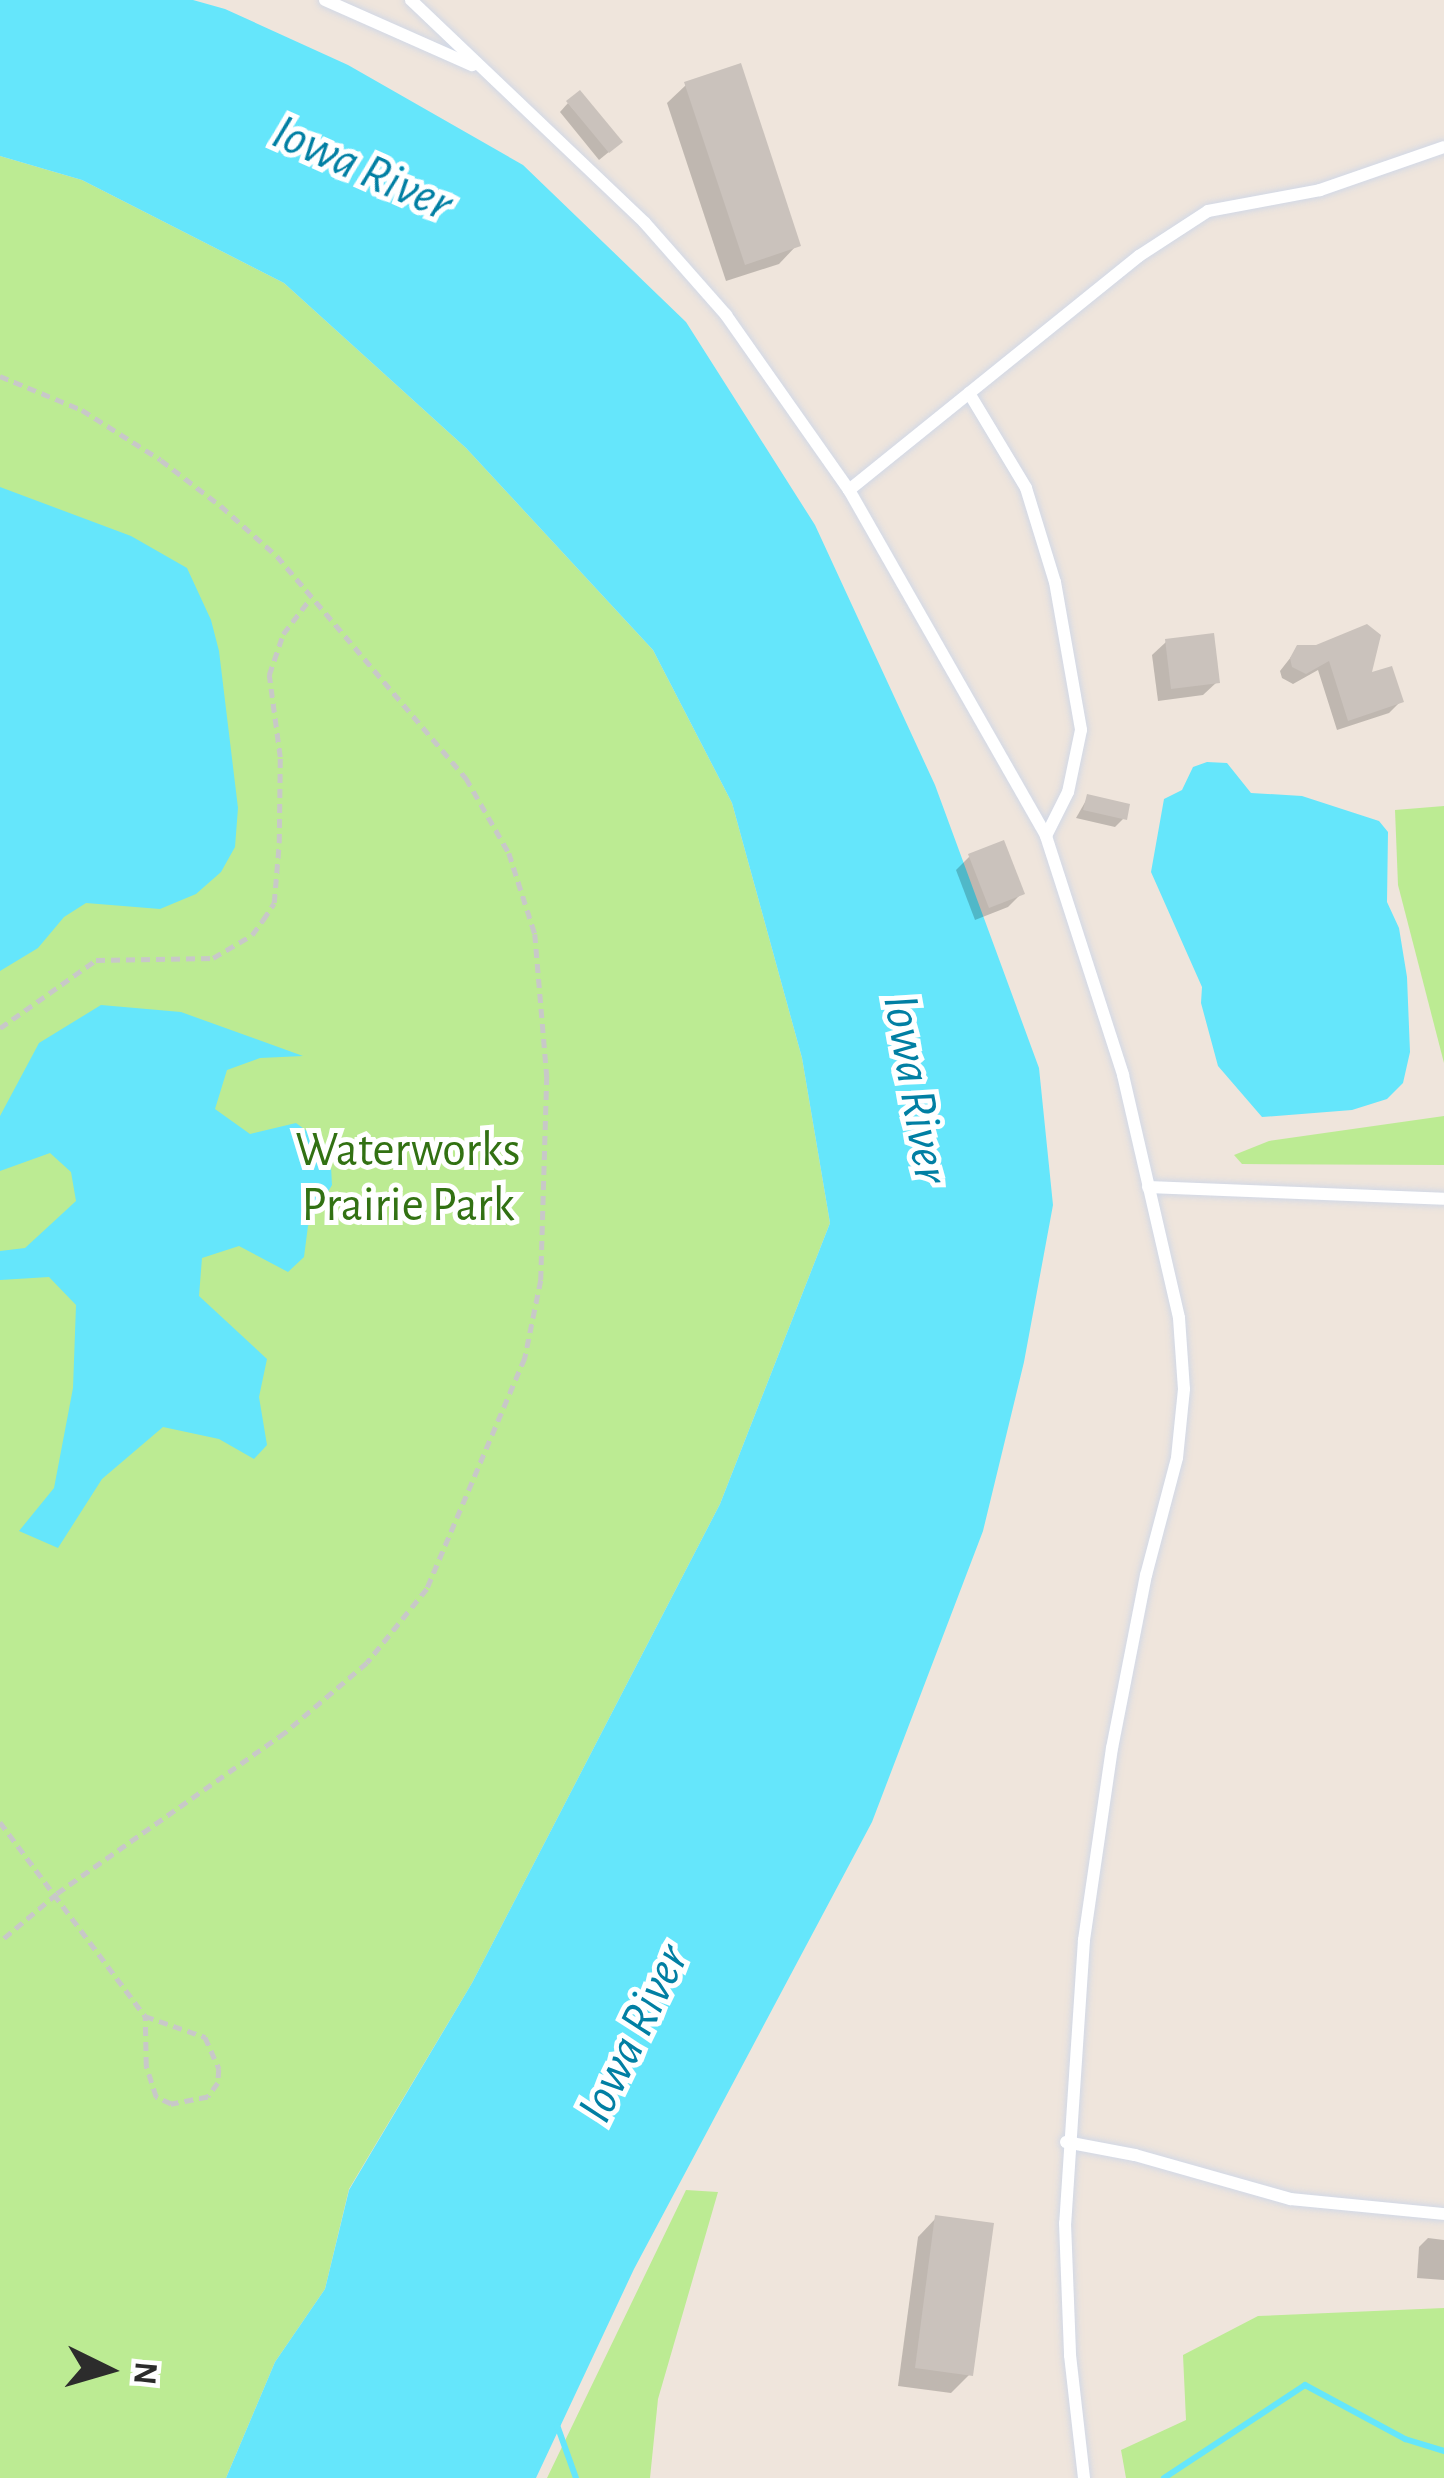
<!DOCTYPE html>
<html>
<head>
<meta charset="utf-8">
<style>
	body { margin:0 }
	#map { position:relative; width:1444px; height:2478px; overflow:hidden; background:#efe5dc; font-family:"Alegreya Sans",sans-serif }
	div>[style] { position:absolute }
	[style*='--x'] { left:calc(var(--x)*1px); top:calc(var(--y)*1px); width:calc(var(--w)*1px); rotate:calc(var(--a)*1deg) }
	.green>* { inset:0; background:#bceb93 }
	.water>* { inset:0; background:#65e6fb }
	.shadow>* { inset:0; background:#0003 }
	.stream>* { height:6px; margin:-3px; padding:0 3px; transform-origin:3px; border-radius:3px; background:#65e6fb }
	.building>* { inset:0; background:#cac2bc }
	.path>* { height:4.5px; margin-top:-2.25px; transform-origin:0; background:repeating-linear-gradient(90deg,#c8c8c8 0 9px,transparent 0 15px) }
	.roads { filter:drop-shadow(0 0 3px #d1d8e6) drop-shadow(0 0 3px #d1d8e6) }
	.service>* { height:12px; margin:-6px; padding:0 6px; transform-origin:6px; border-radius:6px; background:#fff }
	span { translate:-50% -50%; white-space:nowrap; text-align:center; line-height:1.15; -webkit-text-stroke:10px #fff; paint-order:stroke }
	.park-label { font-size:48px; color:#327113 }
	.water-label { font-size:51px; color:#017fa3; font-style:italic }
	.north { position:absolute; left:48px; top:2310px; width:120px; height:120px; -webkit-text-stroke:9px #fff; paint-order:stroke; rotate:95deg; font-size:33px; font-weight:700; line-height:48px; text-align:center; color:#2c2c2c }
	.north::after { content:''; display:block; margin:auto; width:42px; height:54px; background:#2c2c2c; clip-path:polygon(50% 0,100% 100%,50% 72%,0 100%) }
</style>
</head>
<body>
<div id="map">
	<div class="green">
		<div style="clip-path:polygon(0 156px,82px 180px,284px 283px,466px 448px,653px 650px,732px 803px,802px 1058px,830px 1223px,720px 1504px,472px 1983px,349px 2189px,325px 2289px,275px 2362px,226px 2478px,0 2478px)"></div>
		<div style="clip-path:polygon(1444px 806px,1444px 1063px,1398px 885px,1395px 810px)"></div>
		<div style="clip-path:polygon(1444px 1116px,1444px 1165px,1242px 1164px,1234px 1155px,1269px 1141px)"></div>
		<div style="clip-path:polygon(686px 2190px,718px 2192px,658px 2399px,650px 2478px,547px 2478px)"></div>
		<div style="clip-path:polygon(1444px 2308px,1444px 2478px,1126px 2478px,1121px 2450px,1186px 2420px,1183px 2355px,1258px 2316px)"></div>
	</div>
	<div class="water">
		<div style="clip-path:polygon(0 0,193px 0,225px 9px,348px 65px,523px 165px,686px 322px,815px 525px,935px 785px,1039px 1068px,1053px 1205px,1024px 1362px,983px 1531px,872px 1822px,634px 2269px,536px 2478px,226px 2478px,275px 2362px,325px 2289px,349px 2190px,472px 1983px,720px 1504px,830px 1223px,802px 1058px,732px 803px,653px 650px,466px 448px,284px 283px,82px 180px,0 156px)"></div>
		<div style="clip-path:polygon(0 487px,131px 536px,187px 568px,211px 620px,219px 651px,238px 808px,235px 847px,221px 872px,196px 894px,160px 909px,86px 903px,64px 917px,38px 948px,0 971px)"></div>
		<div style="clip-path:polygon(1207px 762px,1227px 763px,1251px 793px,1302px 796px,1379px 821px,1388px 832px,1387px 902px,1399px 928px,1407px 977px,1410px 1052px,1403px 1083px,1387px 1099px,1352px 1110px,1262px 1117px,1218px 1066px,1201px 1003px,1202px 987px,1151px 872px,1164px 799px,1182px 790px,1193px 767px)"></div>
		<div style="clip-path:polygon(101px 1005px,181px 1012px,303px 1056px,260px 1058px,227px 1070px,215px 1109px,250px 1134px,296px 1123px,330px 1148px,332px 1185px,308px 1226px,304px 1257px,288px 1272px,239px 1246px,202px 1258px,199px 1296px,267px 1359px,259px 1397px,267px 1445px,254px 1459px,219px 1439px,163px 1427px,102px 1479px,58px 1548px,19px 1531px,54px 1488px,73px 1388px,76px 1305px,49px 1277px,0 1280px,0 1251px,25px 1248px,76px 1201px,71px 1172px,50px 1153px,0 1171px,0 1116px,39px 1043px)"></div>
	</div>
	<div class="shadow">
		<div style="clip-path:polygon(686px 85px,797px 245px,779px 264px,726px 281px,667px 103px)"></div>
		<div style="clip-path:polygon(568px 103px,610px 151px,599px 160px,560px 112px)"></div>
		<div style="clip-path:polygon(1166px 642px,1217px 682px,1203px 695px,1158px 701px,1152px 655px)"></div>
		<div style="clip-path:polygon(1298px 648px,1368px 677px,1400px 702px,1389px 713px,1337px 730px,1318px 670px,1293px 684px,1282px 678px,1280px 671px)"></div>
		<div style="clip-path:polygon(1088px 797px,1124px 818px,1115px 827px,1076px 818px)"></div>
		<div style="clip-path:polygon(970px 856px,1021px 894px,1008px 907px,975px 920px,956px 870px)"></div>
		<div style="clip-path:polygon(936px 2218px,970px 2374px,951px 2393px,898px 2386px,918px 2237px)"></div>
		<div style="clip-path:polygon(1428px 2238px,1444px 2240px,1444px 2280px,1417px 2278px,1419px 2247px)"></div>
	</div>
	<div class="stream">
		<div style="--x:557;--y:2425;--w:56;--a:70.3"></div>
		<div style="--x:1164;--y:2478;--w:169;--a:-33.4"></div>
		<div style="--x:1305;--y:2385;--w:114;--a:28.4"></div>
		<div style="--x:1405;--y:2439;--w:41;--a:17.1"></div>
	</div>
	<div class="building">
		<div style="clip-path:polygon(741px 63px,801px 246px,745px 265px,684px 82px)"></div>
		<div style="clip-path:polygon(580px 90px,623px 142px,609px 153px,566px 101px)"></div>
		<div style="clip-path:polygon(1367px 624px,1381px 635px,1372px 672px,1392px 666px,1404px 702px,1348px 721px,1329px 661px,1306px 674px,1292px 667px,1290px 658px,1297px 645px,1316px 645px)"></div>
		<div style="clip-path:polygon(1214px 633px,1220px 683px,1171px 689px,1165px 639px)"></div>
		<div style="clip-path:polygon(1087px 794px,1130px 804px,1127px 820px,1083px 810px)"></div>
		<div style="clip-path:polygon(1004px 840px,1025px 894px,989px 908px,968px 854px)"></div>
		<div style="clip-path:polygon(935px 2215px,994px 2223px,973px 2376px,915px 2368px)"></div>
	</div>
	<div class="path">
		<div style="--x:0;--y:376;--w:89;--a:22.5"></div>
		<div style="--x:82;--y:410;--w:93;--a:32.3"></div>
		<div style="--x:161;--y:460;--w:76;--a:37.5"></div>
		<div style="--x:221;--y:506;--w:75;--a:41.8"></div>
		<div style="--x:277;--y:556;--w:292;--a:49.6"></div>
		<div style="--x:466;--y:778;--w:86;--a:60.2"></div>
		<div style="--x:509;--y:853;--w:85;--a:72.2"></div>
		<div style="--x:535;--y:934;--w:143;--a:85.2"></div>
		<div style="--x:547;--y:1076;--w:204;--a:91.7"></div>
		<div style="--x:541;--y:1280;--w:80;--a:101.6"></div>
		<div style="--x:525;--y:1358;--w:251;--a:113"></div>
		<div style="--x:427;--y:1589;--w:95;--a:129"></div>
		<div style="--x:367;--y:1663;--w:108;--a:139.5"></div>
		<div style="--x:285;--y:1733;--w:279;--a:144.8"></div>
		<div style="--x:57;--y:1894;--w:75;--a:139.9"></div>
		<div style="--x:0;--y:1028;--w:118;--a:-35.3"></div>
		<div style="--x:96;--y:960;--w:117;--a:-1"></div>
		<div style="--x:213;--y:958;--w:45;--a:-30.5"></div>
		<div style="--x:252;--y:935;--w:19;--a:-54"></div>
		<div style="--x:263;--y:920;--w:20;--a:-57"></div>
		<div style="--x:274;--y:903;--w:60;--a:-85.2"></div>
		<div style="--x:279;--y:843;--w:86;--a:-89.3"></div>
		<div style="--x:280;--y:757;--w:83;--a:-97.6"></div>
		<div style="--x:269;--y:675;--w:43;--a:-71.1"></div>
		<div style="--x:283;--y:634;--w:44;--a:-52.4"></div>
		<div style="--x:0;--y:1822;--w:242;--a:53.2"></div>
		<div style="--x:145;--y:2016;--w:64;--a:19.3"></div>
		<div style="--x:205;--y:2037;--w:35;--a:66"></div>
		<div style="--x:219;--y:2069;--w:14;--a:94"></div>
		<div style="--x:218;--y:2083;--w:17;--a:126"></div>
		<div style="--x:208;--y:2097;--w:38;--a:169"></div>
		<div style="--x:171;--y:2104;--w:17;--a:-155"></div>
		<div style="--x:156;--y:2097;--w:33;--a:-108"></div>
		<div style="--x:146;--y:2066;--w:50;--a:-91.1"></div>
	</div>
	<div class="roads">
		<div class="service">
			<div style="--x:325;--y:0;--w:161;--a:23.9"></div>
			<div style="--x:411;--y:0;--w:323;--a:43.6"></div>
			<div style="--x:645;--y:223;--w:123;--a:48.6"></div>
			<div style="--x:726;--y:315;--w:214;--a:54.9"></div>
			<div style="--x:849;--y:490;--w:398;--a:60.3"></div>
			<div style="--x:1046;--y:836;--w:251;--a:72.1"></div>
			<div style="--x:1123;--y:1075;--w:249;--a:77"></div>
			<div style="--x:1179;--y:1318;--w:71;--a:86"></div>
			<div style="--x:1184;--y:1389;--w:69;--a:95.8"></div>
			<div style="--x:1177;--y:1458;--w:121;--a:104.8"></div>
			<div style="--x:1146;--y:1575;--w:176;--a:101.1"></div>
			<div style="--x:1112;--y:1748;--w:194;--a:98.3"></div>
			<div style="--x:1084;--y:1940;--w:284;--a:93.8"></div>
			<div style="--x:1065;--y:2223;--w:132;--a:87.8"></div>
			<div style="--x:1070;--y:2355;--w:124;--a:83.5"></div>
			<div style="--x:969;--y:393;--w:111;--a:59"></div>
			<div style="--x:1026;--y:488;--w:98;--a:72.9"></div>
			<div style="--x:1055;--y:582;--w:150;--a:80"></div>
			<div style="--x:1081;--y:730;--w:63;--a:101.8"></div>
			<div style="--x:1068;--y:792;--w:49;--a:116.6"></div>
			<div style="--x:849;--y:490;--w:373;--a:-38.9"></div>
			<div style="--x:1139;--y:256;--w:82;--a:-33.1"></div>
			<div style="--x:1208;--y:211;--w:114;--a:-10.6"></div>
			<div style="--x:1320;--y:190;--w:131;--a:-19.1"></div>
			<div style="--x:1148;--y:1187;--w:296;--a:2.3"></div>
			<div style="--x:1066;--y:2142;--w:70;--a:10.7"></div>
			<div style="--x:1135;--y:2155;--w:162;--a:15.8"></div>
			<div style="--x:1291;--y:2199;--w:154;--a:5.6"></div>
		</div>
	</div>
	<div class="park-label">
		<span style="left:408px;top:1179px">Waterworks<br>Prairie Park</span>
	</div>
	<div class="water-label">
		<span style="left:362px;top:169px;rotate:24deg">Iowa River</span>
		<span style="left:915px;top:1089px;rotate:80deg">Iowa River</span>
		<span style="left:634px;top:2034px;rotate:-64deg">Iowa River</span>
	</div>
	<div class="north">N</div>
</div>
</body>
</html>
